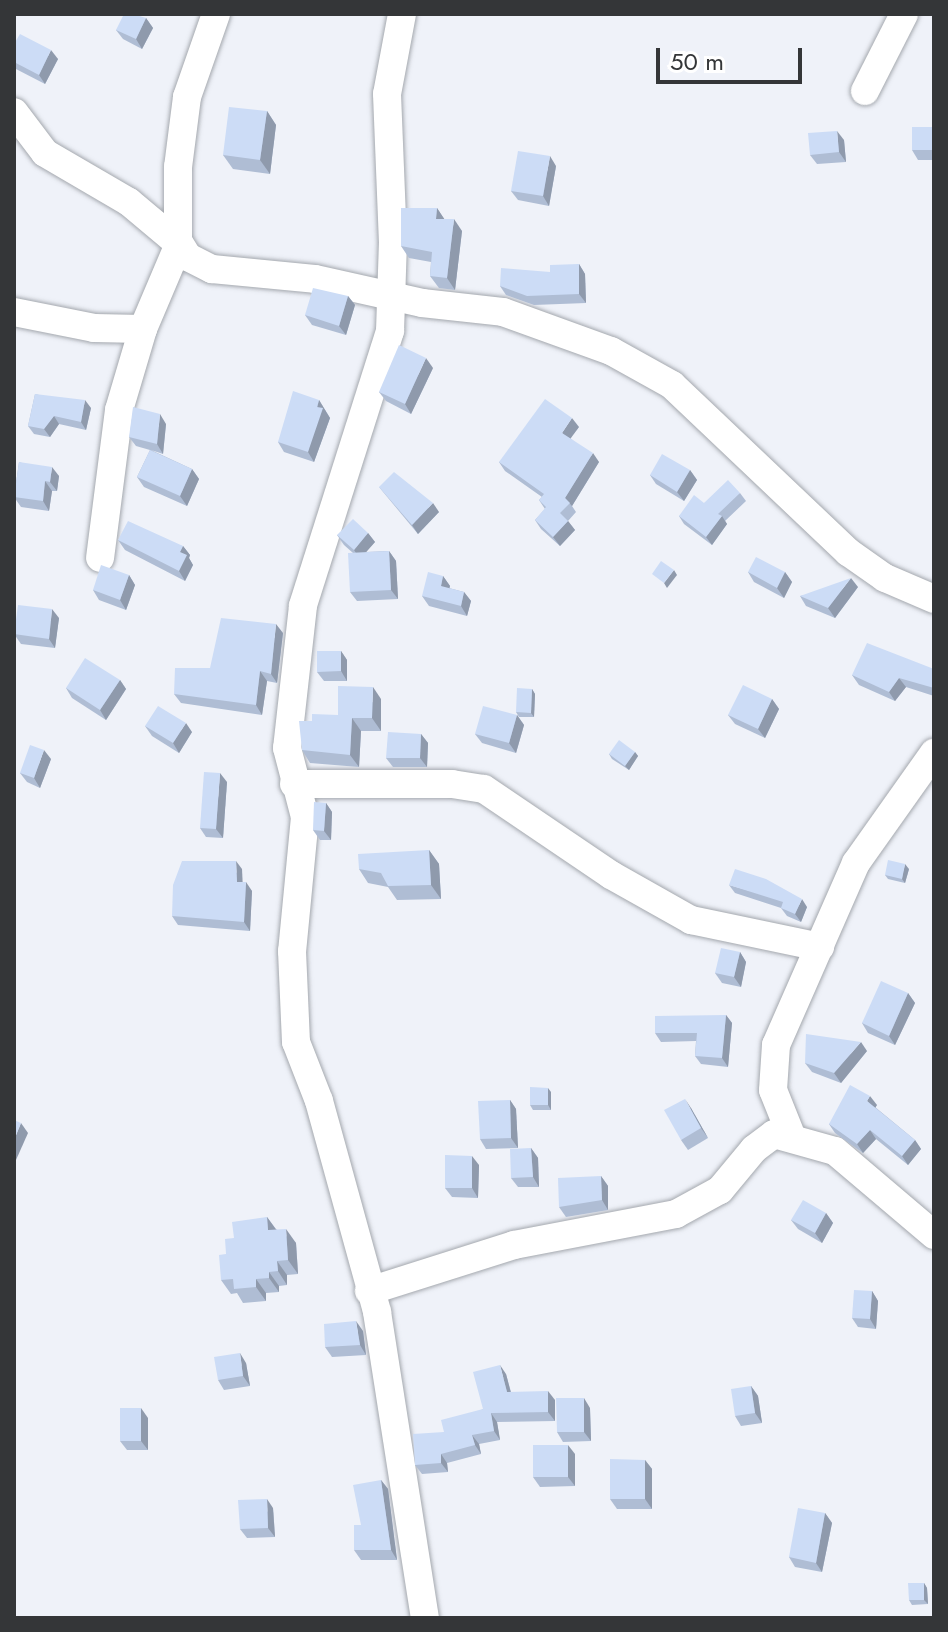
<!DOCTYPE html>
<html>
<head>
<meta charset="utf-8">
<style>
	body { margin:0 }
	#map { position:relative; width:948px; height:1632px; overflow:hidden; background:#eff2f9; font-family:Jost,sans-serif }
	div>[style] { position:absolute }
	[style*='--x'] { left:calc(var(--x)*1px); top:calc(var(--y)*1px); width:calc(var(--w)*1px); rotate:calc(var(--a)*1deg) }
	.roads { filter:drop-shadow(0 0 2px #a4a8ae) drop-shadow(0 0 2px #a4a8ae) }
	.minor>* { height:28px; margin:-14px; padding:0 14px; transform-origin:14px; border-radius:14px; background:#fff }
	.wall>* { inset:0; background:#afbdd4 }
	.shaded-wall>* { inset:0; background:#8f9aac }
	.building>* { inset:0; background:#ccdcf6 }
	span { translate:-50% -50%; white-space:nowrap; text-align:center; line-height:1.15; -webkit-text-stroke:7px #fff; paint-order:stroke }
	.frame { position:absolute; inset:0; border:16px solid #343638; pointer-events:none }
	.scale { position:absolute; left:656px; top:48px; width:146px; height:36px; box-sizing:border-box; border:4px solid #343638; border-top:0; padding-left:10px; font-size:24px; line-height:28px; white-space:nowrap; color:#343638; -webkit-text-stroke:6px #fff; paint-order:stroke }
</style>
</head>
<body>
<div id="map">
	<div class="roads">
		<div class="minor">
			<div style="--x:216;--y:14;--w:88;--a:109.3"></div>
			<div style="--x:187;--y:97;--w:71;--a:97.3"></div>
			<div style="--x:178;--y:167;--w:74;--a:90"></div>
			<div style="--x:178;--y:241;--w:19;--a:58"></div>
			<div style="--x:188;--y:257;--w:27;--a:27"></div>
			<div style="--x:212;--y:269;--w:103;--a:5.5"></div>
			<div style="--x:315;--y:279;--w:110;--a:12.6"></div>
			<div style="--x:422;--y:303;--w:81;--a:6.3"></div>
			<div style="--x:503;--y:312;--w:115;--a:19.9"></div>
			<div style="--x:611;--y:351;--w:70;--a:29.1"></div>
			<div style="--x:672;--y:385;--w:243;--a:43.5"></div>
			<div style="--x:848;--y:552;--w:45;--a:35.1"></div>
			<div style="--x:885;--y:578;--w:53;--a:23.2"></div>
			<div style="--x:402;--y:14;--w:81;--a:100.6"></div>
			<div style="--x:387;--y:94;--w:147;--a:87.7"></div>
			<div style="--x:393;--y:241;--w:90;--a:91.9"></div>
			<div style="--x:390;--y:331;--w:288;--a:107.6"></div>
			<div style="--x:303;--y:606;--w:143;--a:96.4"></div>
			<div style="--x:287;--y:748;--w:71;--a:75.4"></div>
			<div style="--x:305;--y:817;--w:135;--a:95.5"></div>
			<div style="--x:292;--y:951;--w:91;--a:87.5"></div>
			<div style="--x:296;--y:1042;--w:63;--a:68.7"></div>
			<div style="--x:319;--y:1101;--w:219;--a:74.6"></div>
			<div style="--x:377;--y:1312;--w:310;--a:81.1"></div>
			<div style="--x:865;--y:91;--w:86;--a:-63.1"></div>
			<div style="--x:14;--y:112;--w:51;--a:52.9"></div>
			<div style="--x:45;--y:153;--w:97;--a:30.3"></div>
			<div style="--x:129;--y:202;--w:65;--a:40"></div>
			<div style="--x:179;--y:244;--w:92;--a:113"></div>
			<div style="--x:143;--y:329;--w:84;--a:106.5"></div>
			<div style="--x:119;--y:410;--w:149;--a:97.3"></div>
			<div style="--x:14;--y:312;--w:82;--a:11.3"></div>
			<div style="--x:94;--y:328;--w:49;--a:1.2"></div>
			<div style="--x:294;--y:784;--w:158;--a:0"></div>
			<div style="--x:452;--y:784;--w:32;--a:9"></div>
			<div style="--x:484;--y:789;--w:153;--a:34.1"></div>
			<div style="--x:611;--y:875;--w:92;--a:29.4"></div>
			<div style="--x:691;--y:920;--w:132;--a:11.8"></div>
			<div style="--x:791;--y:1135;--w:48;--a:-111.8"></div>
			<div style="--x:773;--y:1090;--w:45;--a:-86.2"></div>
			<div style="--x:776;--y:1045;--w:199;--a:-66.3"></div>
			<div style="--x:856;--y:863;--w:135;--a:-54.7"></div>
			<div style="--x:369;--y:1291;--w:152;--a:-17.6"></div>
			<div style="--x:514;--y:1245;--w:165;--a:-10.8"></div>
			<div style="--x:676;--y:1214;--w:50;--a:-28.6"></div>
			<div style="--x:720;--y:1190;--w:53;--a:-50.3"></div>
			<div style="--x:754;--y:1149;--w:25;--a:-37"></div>
			<div style="--x:774;--y:1134;--w:63;--a:15.6"></div>
			<div style="--x:835;--y:1151;--w:130;--a:40.3"></div>
		</div>
	</div>
	<div class="wall">
		<div style="clip-path:polygon(146px 18px,153px 28px,142px 49px,123px 39px,116px 30px)"></div>
		<div style="clip-path:polygon(14px 44px,58px 59px,45px 84px,14px 68px)"></div>
		<div style="clip-path:polygon(267px 111px,276px 125px,270px 174px,233px 169px,223px 155px)"></div>
		<div style="clip-path:polygon(934px 127px,934px 160px,918px 160px,912px 150px)"></div>
		<div style="clip-path:polygon(844px 140px,846px 162px,817px 164px,810px 155px)"></div>
		<div style="clip-path:polygon(556px 166px,549px 206px,518px 200px,511px 191px)"></div>
		<div style="clip-path:polygon(437px 208px,444px 219px,462px 231px,455px 290px,439px 288px,430px 276px,431px 262px,409px 258px,401px 246px)"></div>
		<div style="clip-path:polygon(579px 264px,585px 274px,586px 303px,534px 305px,506px 295px,500px 286px)"></div>
		<div style="clip-path:polygon(348px 296px,355px 305px,346px 335px,312px 325px,305px 315px)"></div>
		<div style="clip-path:polygon(433px 368px,411px 414px,386px 401px,379px 392px)"></div>
		<div style="clip-path:polygon(35px 394px,91px 408px,86px 430px,59px 424px,50px 437px,34px 434px,28px 426px)"></div>
		<div style="clip-path:polygon(319px 400px,330px 418px,314px 462px,284px 452px,278px 442px)"></div>
		<div style="clip-path:polygon(166px 424px,163px 454px,151px 450px,192px 469px,199px 479px,187px 506px,144px 487px,137px 477px,150px 450px,136px 446px,129px 437px)"></div>
		<div style="clip-path:polygon(579px 427px,570px 438px,599px 462px,572px 506px,576px 512px,568px 521px,575px 530px,560px 546px,541px 529px,535px 520px,545px 509px,539px 500px,542px 497px,505px 471px,499px 462px)"></div>
		<div style="clip-path:polygon(19px 462px,59px 476px,57px 491px,52px 491px,49px 511px,21px 507px,14px 497px)"></div>
		<div style="clip-path:polygon(690px 470px,697px 480px,684px 501px,656px 484px,650px 475px)"></div>
		<div style="clip-path:polygon(379px 487px,439px 512px,418px 534px)"></div>
		<div style="clip-path:polygon(740px 493px,746px 501px,725px 521px,727px 524px,712px 545px,684px 524px,679px 516px,704px 503px)"></div>
		<div style="clip-path:polygon(368px 533px,375px 542px,366px 552px,389px 551px,396px 561px,398px 599px,357px 601px,350px 592px,353px 553px,344px 545px,337px 535px)"></div>
		<div style="clip-path:polygon(118px 540px,183px 546px,190px 555px,189px 558px,193px 565px,185px 581px,125px 550px)"></div>
		<div style="clip-path:polygon(748px 572px,785px 572px,792px 582px,784px 598px,754px 582px)"></div>
		<div style="clip-path:polygon(129px 575px,135px 585px,126px 610px,99px 600px,93px 590px)"></div>
		<div style="clip-path:polygon(443px 576px,450px 586px,449px 588px,464px 592px,471px 601px,467px 616px,429px 606px,422px 596px)"></div>
		<div style="clip-path:polygon(858px 587px,835px 618px,806px 606px,800px 596px)"></div>
		<div style="clip-path:polygon(59px 618px,55px 648px,21px 644px,14px 634px)"></div>
		<div style="clip-path:polygon(283px 633px,277px 683px,267px 681px,262px 715px,181px 703px,174px 694px)"></div>
		<div style="clip-path:polygon(341px 651px,347px 660px,347px 681px,324px 681px,317px 672px)"></div>
		<div style="clip-path:polygon(934px 669px,934px 696px,906px 687px,895px 701px,859px 685px,852px 675px)"></div>
		<div style="clip-path:polygon(120px 680px,126px 689px,106px 720px,72px 698px,66px 688px)"></div>
		<div style="clip-path:polygon(532px 689px,535px 694px,534px 717px,519px 717px,516px 712px)"></div>
		<div style="clip-path:polygon(381px 699px,381px 731px,361px 731px,359px 767px,310px 763px,302px 750px,312px 721px,338px 715px)"></div>
		<div style="clip-path:polygon(772px 699px,779px 709px,765px 738px,735px 724px,728px 715px)"></div>
		<div style="clip-path:polygon(517px 715px,524px 725px,516px 753px,482px 743px,475px 734px)"></div>
		<div style="clip-path:polygon(145px 726px,192px 732px,179px 753px,152px 736px)"></div>
		<div style="clip-path:polygon(421px 734px,428px 743px,427px 767px,393px 767px,386px 758px)"></div>
		<div style="clip-path:polygon(635px 752px,638px 756px,629px 770px,612px 759px,609px 754px)"></div>
		<div style="clip-path:polygon(51px 759px,40px 788px,27px 782px,20px 773px)"></div>
		<div style="clip-path:polygon(227px 782px,223px 838px,206px 837px,200px 828px)"></div>
		<div style="clip-path:polygon(326px 803px,332px 812px,331px 840px,320px 840px,313px 830px)"></div>
		<div style="clip-path:polygon(429px 850px,439px 864px,441px 899px,397px 900px,388px 887px,368px 883px,359px 869px)"></div>
		<div style="clip-path:polygon(242px 869px,242px 882px,252px 891px,250px 931px,178px 925px,172px 916px)"></div>
		<div style="clip-path:polygon(909px 869px,905px 883px,888px 879px,885px 875px)"></div>
		<div style="clip-path:polygon(729px 885px,807px 907px,801px 922px,787px 916px,781px 908px,735px 893px)"></div>
		<div style="clip-path:polygon(740px 952px,746px 962px,741px 987px,722px 983px,715px 973px)"></div>
		<div style="clip-path:polygon(908px 993px,915px 1003px,895px 1045px,868px 1033px,862px 1023px)"></div>
		<div style="clip-path:polygon(726px 1015px,732px 1023px,728px 1067px,701px 1064px,695px 1056px,696px 1041px,661px 1042px,655px 1033px)"></div>
		<div style="clip-path:polygon(867px 1051px,841px 1083px,812px 1072px,805px 1063px)"></div>
		<div style="clip-path:polygon(551px 1092px,551px 1110px,533px 1110px,530px 1105px)"></div>
		<div style="clip-path:polygon(510px 1100px,516px 1109px,518px 1148px,486px 1149px,480px 1139px)"></div>
		<div style="clip-path:polygon(877px 1105px,875px 1107px,915px 1140px,921px 1149px,908px 1165px,876px 1139px,863px 1153px,835px 1133px,829px 1124px)"></div>
		<div style="clip-path:polygon(691px 1108px,708px 1138px,688px 1150px,681px 1140px)"></div>
		<div style="clip-path:polygon(531px 1148px,538px 1158px,539px 1187px,518px 1187px,511px 1178px)"></div>
		<div style="clip-path:polygon(479px 1165px,478px 1198px,452px 1197px,445px 1188px)"></div>
		<div style="clip-path:polygon(601px 1176px,608px 1186px,608px 1210px,566px 1217px,559px 1207px)"></div>
		<div style="clip-path:polygon(826px 1213px,833px 1223px,822px 1243px,798px 1229px,791px 1220px)"></div>
		<div style="clip-path:polygon(267px 1217px,276px 1229px,296px 1243px,298px 1274px,287px 1275px,287px 1285px,279px 1286px,279px 1292px,266px 1293px,266px 1301px,243px 1303px,237px 1293px,231px 1294px,221px 1280px,226px 1254px,234px 1238px)"></div>
		<div style="clip-path:polygon(872px 1291px,878px 1301px,876px 1329px,858px 1327px,852px 1318px)"></div>
		<div style="clip-path:polygon(363px 1331px,366px 1355px,332px 1357px,325px 1347px)"></div>
		<div style="clip-path:polygon(246px 1363px,250px 1386px,224px 1390px,218px 1380px)"></div>
		<div style="clip-path:polygon(506px 1374px,511px 1392px,555px 1400px,555px 1421px,497px 1422px,500px 1440px,479px 1444px,481px 1454px,447px 1463px,448px 1472px,422px 1474px,415px 1465px,444px 1432px,483px 1409px)"></div>
		<div style="clip-path:polygon(751px 1386px,758px 1396px,762px 1423px,741px 1426px,735px 1416px)"></div>
		<div style="clip-path:polygon(590px 1408px,591px 1441px,563px 1442px,557px 1432px)"></div>
		<div style="clip-path:polygon(148px 1418px,148px 1450px,127px 1450px,120px 1441px)"></div>
		<div style="clip-path:polygon(575px 1454px,575px 1486px,540px 1487px,533px 1477px)"></div>
		<div style="clip-path:polygon(645px 1460px,652px 1469px,652px 1509px,617px 1509px,610px 1499px)"></div>
		<div style="clip-path:polygon(381px 1480px,388px 1489px,397px 1560px,361px 1560px,354px 1550px,361px 1525px)"></div>
		<div style="clip-path:polygon(273px 1508px,275px 1537px,247px 1538px,240px 1529px)"></div>
		<div style="clip-path:polygon(825px 1513px,832px 1523px,822px 1572px,795px 1567px,789px 1557px)"></div>
		<div style="clip-path:polygon(924px 1583px,927px 1588px,928px 1604px,912px 1605px,909px 1600px)"></div>
	</div>
	<div class="shaded-wall">
		<div style="clip-path:polygon(146px 18px,153px 28px,142px 49px,136px 39px)"></div>
		<div style="clip-path:polygon(51px 50px,58px 59px,45px 84px,39px 75px)"></div>
		<div style="clip-path:polygon(267px 111px,276px 125px,270px 174px,260px 160px)"></div>
		<div style="clip-path:polygon(837px 131px,844px 140px,846px 162px,839px 152px)"></div>
		<div style="clip-path:polygon(550px 156px,556px 166px,549px 206px,543px 196px)"></div>
		<div style="clip-path:polygon(437px 208px,445px 220px,436px 219px)"></div>
		<div style="clip-path:polygon(454px 219px,462px 231px,455px 290px,447px 278px)"></div>
		<div style="clip-path:polygon(579px 264px,585px 274px,586px 303px,579px 294px)"></div>
		<div style="clip-path:polygon(348px 296px,355px 305px,346px 335px,339px 326px)"></div>
		<div style="clip-path:polygon(426px 358px,433px 368px,411px 414px,405px 404px)"></div>
		<div style="clip-path:polygon(85px 400px,91px 408px,86px 430px,81px 422px)"></div>
		<div style="clip-path:polygon(319px 400px,330px 418px,314px 462px,308px 452px)"></div>
		<div style="clip-path:polygon(160px 414px,166px 424px,163px 454px,157px 444px)"></div>
		<div style="clip-path:polygon(54px 416px,59px 424px,50px 437px,44px 429px)"></div>
		<div style="clip-path:polygon(572px 418px,579px 427px,568px 442px,562px 433px)"></div>
		<div style="clip-path:polygon(593px 453px,599px 462px,572px 506px,565px 498px)"></div>
		<div style="clip-path:polygon(52px 467px,59px 476px,57px 491px,50px 482px)"></div>
		<div style="clip-path:polygon(192px 469px,199px 479px,187px 506px,180px 496px)"></div>
		<div style="clip-path:polygon(690px 470px,697px 480px,684px 501px,677px 492px)"></div>
		<div style="clip-path:polygon(45px 481px,52px 491px,49px 511px,43px 501px)"></div>
		<div style="clip-path:polygon(433px 503px,439px 512px,418px 534px,412px 525px)"></div>
		<div style="clip-path:polygon(722px 516px,727px 524px,712px 545px,706px 537px)"></div>
		<div style="clip-path:polygon(568px 521px,575px 530px,560px 546px,553px 537px)"></div>
		<div style="clip-path:polygon(368px 533px,375px 542px,360px 559px,354px 550px)"></div>
		<div style="clip-path:polygon(183px 546px,190px 555px,189px 558px,193px 565px,185px 581px,179px 571px,180px 552px)"></div>
		<div style="clip-path:polygon(389px 551px,396px 561px,398px 599px,391px 590px)"></div>
		<div style="clip-path:polygon(674px 570px,677px 575px,667px 588px,664px 583px)"></div>
		<div style="clip-path:polygon(785px 572px,792px 582px,784px 598px,777px 588px)"></div>
		<div style="clip-path:polygon(129px 575px,135px 585px,126px 610px,120px 600px)"></div>
		<div style="clip-path:polygon(443px 576px,450px 586px,448px 595px,441px 586px)"></div>
		<div style="clip-path:polygon(851px 578px,858px 587px,835px 618px,828px 608px)"></div>
		<div style="clip-path:polygon(464px 592px,471px 601px,467px 616px,461px 606px)"></div>
		<div style="clip-path:polygon(52px 609px,59px 618px,55px 648px,49px 639px)"></div>
		<div style="clip-path:polygon(276px 624px,283px 633px,277px 683px,271px 674px)"></div>
		<div style="clip-path:polygon(341px 651px,347px 660px,347px 681px,341px 671px)"></div>
		<div style="clip-path:polygon(260px 671px,267px 681px,262px 715px,256px 705px)"></div>
		<div style="clip-path:polygon(899px 678px,906px 687px,895px 701px,889px 692px)"></div>
		<div style="clip-path:polygon(120px 680px,126px 689px,106px 720px,100px 710px)"></div>
		<div style="clip-path:polygon(373px 687px,381px 699px,381px 731px,372px 718px)"></div>
		<div style="clip-path:polygon(532px 689px,535px 694px,534px 717px,531px 713px)"></div>
		<div style="clip-path:polygon(772px 699px,779px 709px,765px 738px,758px 729px)"></div>
		<div style="clip-path:polygon(517px 715px,524px 725px,516px 753px,509px 743px)"></div>
		<div style="clip-path:polygon(352px 718px,361px 731px,359px 767px,350px 755px)"></div>
		<div style="clip-path:polygon(186px 723px,192px 732px,179px 753px,173px 743px)"></div>
		<div style="clip-path:polygon(421px 734px,428px 743px,427px 767px,420px 758px)"></div>
		<div style="clip-path:polygon(44px 750px,51px 759px,40px 788px,34px 778px)"></div>
		<div style="clip-path:polygon(635px 752px,638px 756px,629px 770px,625px 766px)"></div>
		<div style="clip-path:polygon(220px 773px,227px 782px,223px 838px,216px 829px)"></div>
		<div style="clip-path:polygon(326px 803px,332px 812px,331px 840px,324px 831px)"></div>
		<div style="clip-path:polygon(429px 850px,439px 864px,441px 899px,431px 885px)"></div>
		<div style="clip-path:polygon(236px 861px,242px 869px,243px 890px,237px 882px)"></div>
		<div style="clip-path:polygon(905px 864px,909px 869px,905px 883px,902px 879px)"></div>
		<div style="clip-path:polygon(246px 882px,252px 891px,250px 931px,244px 922px)"></div>
		<div style="clip-path:polygon(802px 899px,807px 907px,801px 922px,795px 914px)"></div>
		<div style="clip-path:polygon(740px 952px,746px 962px,741px 987px,734px 977px)"></div>
		<div style="clip-path:polygon(908px 993px,915px 1003px,895px 1045px,889px 1036px)"></div>
		<div style="clip-path:polygon(726px 1015px,732px 1023px,728px 1067px,722px 1058px)"></div>
		<div style="clip-path:polygon(861px 1042px,867px 1051px,841px 1083px,834px 1073px)"></div>
		<div style="clip-path:polygon(548px 1088px,551px 1092px,551px 1110px,548px 1105px)"></div>
		<div style="clip-path:polygon(870px 1096px,877px 1105px,874px 1110px,867px 1101px)"></div>
		<div style="clip-path:polygon(685px 1099px,691px 1108px,708px 1138px,701px 1128px)"></div>
		<div style="clip-path:polygon(510px 1100px,516px 1109px,518px 1148px,511px 1138px)"></div>
		<div style="clip-path:polygon(21px 1123px,28px 1133px,16px 1160px,14px 1157px,14px 1140px)"></div>
		<div style="clip-path:polygon(870px 1130px,876px 1139px,863px 1153px,857px 1144px)"></div>
		<div style="clip-path:polygon(915px 1140px,921px 1149px,908px 1165px,902px 1156px)"></div>
		<div style="clip-path:polygon(531px 1148px,538px 1158px,539px 1187px,533px 1177px)"></div>
		<div style="clip-path:polygon(472px 1156px,479px 1165px,478px 1198px,472px 1188px)"></div>
		<div style="clip-path:polygon(601px 1176px,608px 1186px,608px 1210px,602px 1200px)"></div>
		<div style="clip-path:polygon(826px 1213px,833px 1223px,822px 1243px,815px 1233px)"></div>
		<div style="clip-path:polygon(267px 1217px,277px 1231px,268px 1230px)"></div>
		<div style="clip-path:polygon(286px 1229px,296px 1243px,298px 1274px,288px 1260px)"></div>
		<div style="clip-path:polygon(277px 1261px,287px 1275px,287px 1285px,278px 1271px)"></div>
		<div style="clip-path:polygon(269px 1272px,279px 1286px,279px 1292px,269px 1278px)"></div>
		<div style="clip-path:polygon(256px 1279px,266px 1293px,266px 1301px,256px 1287px)"></div>
		<div style="clip-path:polygon(872px 1291px,878px 1301px,876px 1329px,870px 1319px)"></div>
		<div style="clip-path:polygon(356px 1321px,363px 1331px,366px 1355px,360px 1345px)"></div>
		<div style="clip-path:polygon(240px 1353px,246px 1363px,250px 1386px,243px 1376px)"></div>
		<div style="clip-path:polygon(500px 1365px,506px 1374px,513px 1401px,507px 1392px)"></div>
		<div style="clip-path:polygon(751px 1386px,758px 1396px,762px 1423px,755px 1413px)"></div>
		<div style="clip-path:polygon(548px 1391px,555px 1400px,555px 1421px,548px 1412px)"></div>
		<div style="clip-path:polygon(584px 1398px,590px 1408px,591px 1441px,584px 1432px)"></div>
		<div style="clip-path:polygon(141px 1408px,148px 1418px,148px 1450px,141px 1441px)"></div>
		<div style="clip-path:polygon(491px 1413px,497px 1422px,500px 1440px,494px 1431px)"></div>
		<div style="clip-path:polygon(472px 1435px,479px 1444px,481px 1454px,475px 1445px)"></div>
		<div style="clip-path:polygon(568px 1445px,575px 1454px,575px 1486px,568px 1477px)"></div>
		<div style="clip-path:polygon(441px 1454px,447px 1463px,448px 1472px,441px 1463px)"></div>
		<div style="clip-path:polygon(645px 1460px,652px 1469px,652px 1509px,645px 1499px)"></div>
		<div style="clip-path:polygon(381px 1480px,388px 1489px,397px 1560px,391px 1550px)"></div>
		<div style="clip-path:polygon(267px 1499px,273px 1508px,275px 1537px,268px 1528px)"></div>
		<div style="clip-path:polygon(825px 1513px,832px 1523px,822px 1572px,816px 1563px)"></div>
		<div style="clip-path:polygon(924px 1583px,927px 1588px,928px 1604px,924px 1600px)"></div>
	</div>
	<div class="building">
		<div style="clip-path:polygon(124px 14px,133px 14px,146px 18px,136px 39px,116px 30px)"></div>
		<div style="clip-path:polygon(20px 34px,51px 50px,39px 75px,14px 62px,14px 44px)"></div>
		<div style="clip-path:polygon(229px 107px,267px 111px,260px 160px,223px 155px)"></div>
		<div style="clip-path:polygon(912px 127px,934px 127px,934px 150px,912px 150px)"></div>
		<div style="clip-path:polygon(837px 131px,839px 152px,810px 155px,808px 133px)"></div>
		<div style="clip-path:polygon(518px 151px,550px 156px,543px 196px,511px 191px)"></div>
		<div style="clip-path:polygon(401px 208px,437px 208px,436px 219px,454px 219px,447px 278px,430px 276px,432px 252px,401px 246px)"></div>
		<div style="clip-path:polygon(579px 264px,579px 294px,527px 296px,500px 286px,501px 268px,550px 272px,550px 265px)"></div>
		<div style="clip-path:polygon(313px 288px,348px 296px,339px 326px,305px 315px)"></div>
		<div style="clip-path:polygon(399px 345px,426px 358px,405px 404px,379px 392px)"></div>
		<div style="clip-path:polygon(293px 391px,319px 400px,317px 407px,323px 408px,308px 452px,278px 442px)"></div>
		<div style="clip-path:polygon(35px 394px,85px 400px,81px 422px,54px 416px,44px 429px,28px 426px)"></div>
		<div style="clip-path:polygon(545px 399px,572px 418px,562px 433px,593px 453px,565px 498px,570px 503px,560px 513px,568px 521px,553px 537px,535px 520px,546px 507px,539px 500px,544px 494px,499px 462px)"></div>
		<div style="clip-path:polygon(133px 407px,160px 414px,157px 444px,129px 437px)"></div>
		<div style="clip-path:polygon(150px 450px,192px 469px,180px 496px,137px 477px)"></div>
		<div style="clip-path:polygon(662px 454px,690px 470px,677px 492px,650px 475px)"></div>
		<div style="clip-path:polygon(19px 462px,52px 467px,50px 482px,45px 481px,43px 501px,14px 497px)"></div>
		<div style="clip-path:polygon(394px 472px,433px 503px,412px 525px,379px 487px)"></div>
		<div style="clip-path:polygon(728px 480px,740px 493px,718px 514px,722px 516px,706px 537px,679px 516px,694px 495px,704px 503px)"></div>
		<div style="clip-path:polygon(353px 519px,368px 533px,354px 550px,337px 535px)"></div>
		<div style="clip-path:polygon(128px 521px,183px 546px,180px 552px,187px 555px,179px 571px,118px 540px)"></div>
		<div style="clip-path:polygon(389px 551px,391px 590px,350px 592px,348px 553px)"></div>
		<div style="clip-path:polygon(756px 557px,785px 572px,777px 588px,748px 572px)"></div>
		<div style="clip-path:polygon(661px 561px,674px 570px,664px 583px,652px 574px)"></div>
		<div style="clip-path:polygon(101px 565px,129px 575px,120px 600px,93px 590px)"></div>
		<div style="clip-path:polygon(428px 572px,443px 576px,441px 586px,464px 592px,461px 606px,422px 596px)"></div>
		<div style="clip-path:polygon(851px 578px,828px 608px,800px 596px)"></div>
		<div style="clip-path:polygon(18px 605px,52px 609px,49px 639px,14px 634px)"></div>
		<div style="clip-path:polygon(221px 618px,276px 624px,271px 674px,260px 671px,256px 705px,174px 694px,175px 668px,210px 668px)"></div>
		<div style="clip-path:polygon(867px 643px,934px 669px,934px 688px,899px 678px,889px 692px,852px 675px)"></div>
		<div style="clip-path:polygon(317px 651px,341px 651px,341px 671px,317px 672px)"></div>
		<div style="clip-path:polygon(85px 658px,120px 680px,100px 710px,66px 688px)"></div>
		<div style="clip-path:polygon(743px 685px,772px 699px,758px 729px,728px 715px)"></div>
		<div style="clip-path:polygon(338px 686px,373px 687px,372px 718px,352px 718px,350px 755px,302px 750px,299px 721px,312px 721px,312px 714px,338px 715px)"></div>
		<div style="clip-path:polygon(517px 688px,532px 689px,531px 713px,516px 712px)"></div>
		<div style="clip-path:polygon(158px 706px,186px 723px,173px 743px,145px 726px)"></div>
		<div style="clip-path:polygon(483px 706px,517px 715px,509px 743px,475px 734px)"></div>
		<div style="clip-path:polygon(388px 732px,421px 734px,420px 758px,386px 758px)"></div>
		<div style="clip-path:polygon(619px 740px,635px 752px,625px 766px,609px 754px)"></div>
		<div style="clip-path:polygon(30px 745px,44px 750px,34px 778px,20px 773px)"></div>
		<div style="clip-path:polygon(204px 772px,220px 773px,216px 829px,200px 828px)"></div>
		<div style="clip-path:polygon(314px 802px,326px 803px,324px 831px,313px 830px)"></div>
		<div style="clip-path:polygon(429px 850px,431px 885px,388px 886px,381px 873px,359px 869px,358px 854px)"></div>
		<div style="clip-path:polygon(888px 860px,905px 864px,902px 879px,885px 875px)"></div>
		<div style="clip-path:polygon(182px 861px,236px 861px,237px 882px,246px 882px,244px 922px,172px 916px,173px 885px)"></div>
		<div style="clip-path:polygon(735px 869px,766px 879px,802px 899px,795px 914px,781px 908px,783px 902px,729px 885px)"></div>
		<div style="clip-path:polygon(721px 948px,740px 952px,734px 977px,715px 973px)"></div>
		<div style="clip-path:polygon(881px 981px,908px 993px,889px 1036px,862px 1023px)"></div>
		<div style="clip-path:polygon(726px 1015px,722px 1058px,695px 1056px,697px 1033px,655px 1033px,655px 1016px)"></div>
		<div style="clip-path:polygon(806px 1034px,861px 1042px,834px 1073px,805px 1063px)"></div>
		<div style="clip-path:polygon(850px 1085px,870px 1096px,867px 1101px,915px 1140px,902px 1156px,870px 1130px,857px 1144px,829px 1124px)"></div>
		<div style="clip-path:polygon(530px 1087px,548px 1088px,548px 1105px,530px 1105px)"></div>
		<div style="clip-path:polygon(685px 1099px,701px 1128px,681px 1140px,664px 1110px)"></div>
		<div style="clip-path:polygon(510px 1100px,511px 1138px,480px 1139px,478px 1101px)"></div>
		<div style="clip-path:polygon(14px 1120px,21px 1123px,14px 1140px)"></div>
		<div style="clip-path:polygon(531px 1148px,533px 1177px,511px 1178px,510px 1149px)"></div>
		<div style="clip-path:polygon(445px 1155px,472px 1156px,472px 1188px,445px 1188px)"></div>
		<div style="clip-path:polygon(601px 1176px,602px 1200px,559px 1207px,558px 1178px)"></div>
		<div style="clip-path:polygon(803px 1200px,826px 1213px,815px 1233px,791px 1220px)"></div>
		<div style="clip-path:polygon(267px 1217px,268px 1230px,286px 1229px,288px 1260px,277px 1261px,278px 1271px,269px 1272px,269px 1278px,256px 1279px,256px 1287px,234px 1289px,233px 1279px,221px 1280px,219px 1255px,226px 1254px,225px 1239px,234px 1238px,232px 1222px)"></div>
		<div style="clip-path:polygon(854px 1290px,872px 1291px,870px 1319px,852px 1318px)"></div>
		<div style="clip-path:polygon(356px 1321px,360px 1345px,325px 1347px,324px 1324px)"></div>
		<div style="clip-path:polygon(240px 1353px,243px 1376px,218px 1380px,214px 1357px)"></div>
		<div style="clip-path:polygon(500px 1365px,507px 1392px,548px 1391px,548px 1412px,491px 1413px,494px 1431px,472px 1435px,475px 1445px,441px 1454px,441px 1463px,415px 1465px,413px 1434px,444px 1432px,441px 1420px,483px 1409px,473px 1372px)"></div>
		<div style="clip-path:polygon(751px 1386px,755px 1413px,735px 1416px,731px 1389px)"></div>
		<div style="clip-path:polygon(556px 1398px,584px 1398px,584px 1432px,557px 1432px)"></div>
		<div style="clip-path:polygon(120px 1408px,141px 1408px,141px 1441px,120px 1441px)"></div>
		<div style="clip-path:polygon(533px 1445px,568px 1445px,568px 1477px,533px 1477px)"></div>
		<div style="clip-path:polygon(610px 1459px,645px 1460px,645px 1499px,610px 1499px)"></div>
		<div style="clip-path:polygon(381px 1480px,391px 1550px,354px 1550px,354px 1525px,361px 1525px,353px 1485px)"></div>
		<div style="clip-path:polygon(267px 1499px,268px 1528px,240px 1529px,238px 1500px)"></div>
		<div style="clip-path:polygon(798px 1508px,825px 1513px,816px 1563px,789px 1557px)"></div>
		<div style="clip-path:polygon(908px 1583px,924px 1583px,924px 1600px,909px 1600px)"></div>
	</div>
	<div class="frame"></div>
	<div class="scale">50 m</div>
</div>
</body>
</html>
